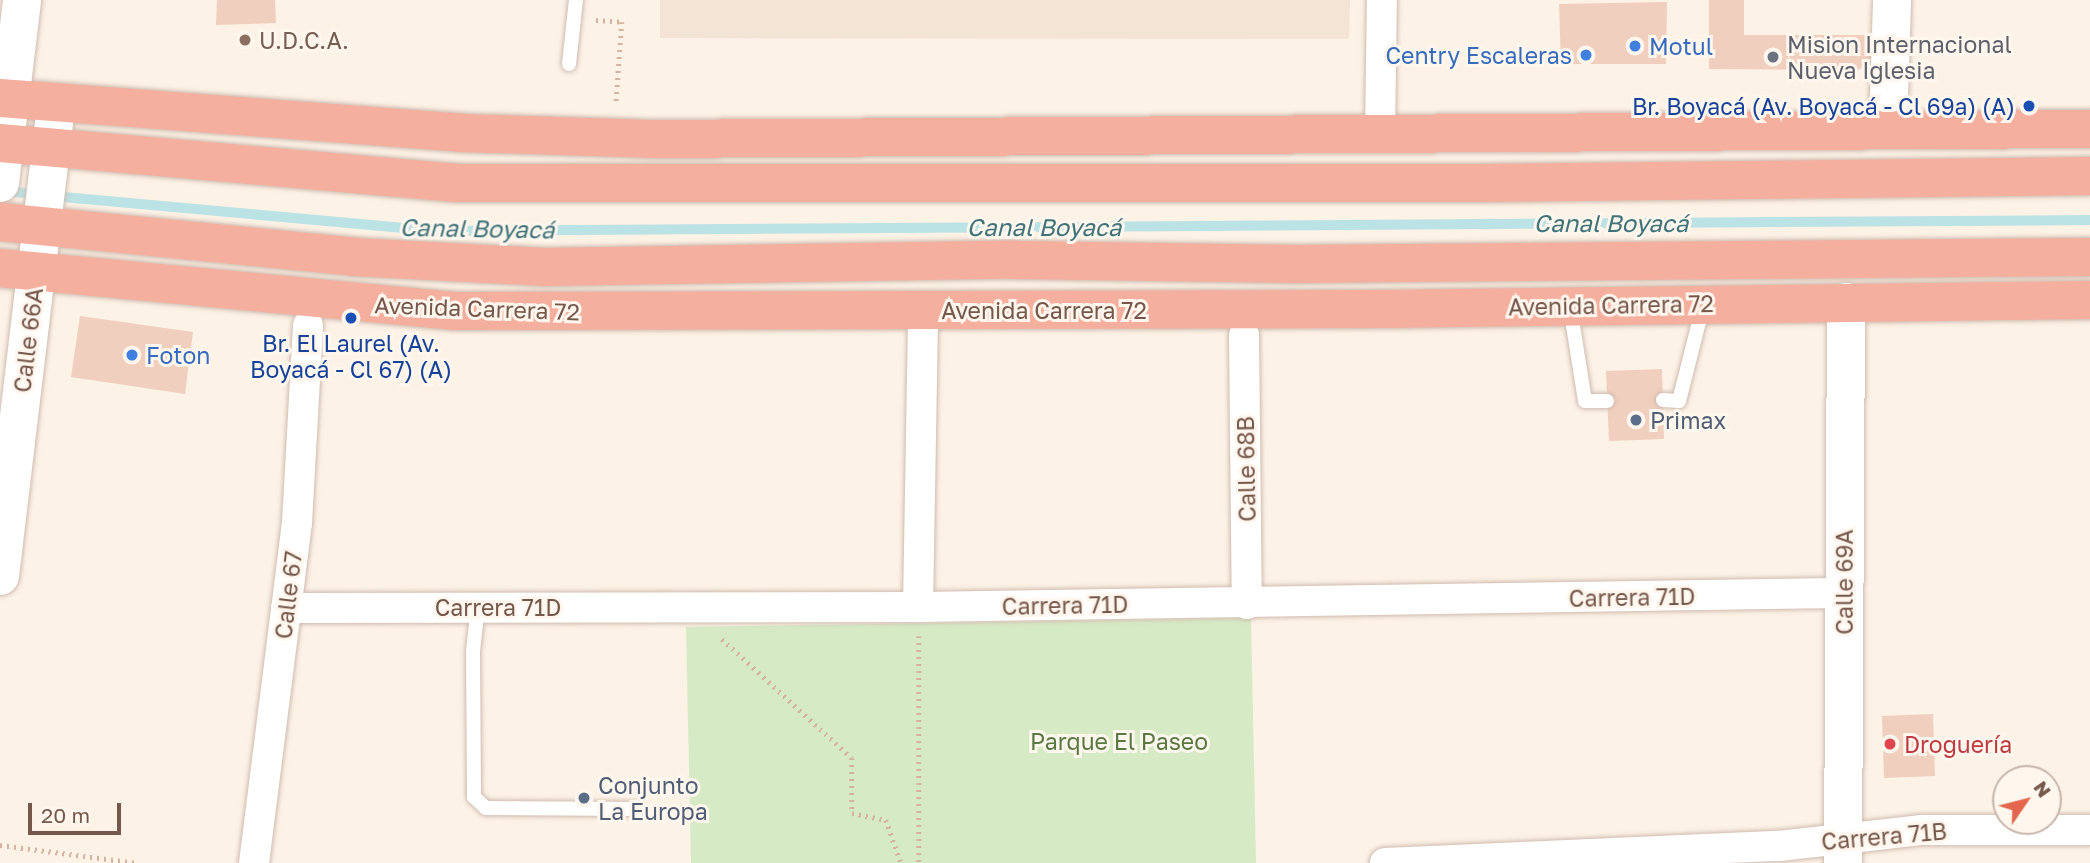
<!DOCTYPE html>
<html>
<head>
<meta charset="utf-8">
<style>
	body { margin:0 }
	#map { position:relative; width:2090px; height:863px; overflow:hidden; background:#fcf2e6; font-family:"Golos Text",sans-serif }
	div>[style] { position:absolute }
	[style*='--x'] { left:calc(var(--x)*1px); top:calc(var(--y)*1px); width:calc(var(--w)*1px); rotate:calc(var(--a)*1deg) }
	.residential>* { inset:0; background:#f4e4d5 }
	.green>* { inset:0; background:#d6eac5 }
	.stream>* { height:10px; margin:-5px; padding:0 5px; transform-origin:5px; border-radius:5px; background:#bbe2e5 }
	.building>* { inset:0; background:#f1cfbe }
	.path>* { height:4.5px; margin-top:-2.25px; transform-origin:0; background:repeating-linear-gradient(90deg,#d6b2a1 0 2px,transparent 0 7px) }
	.roads { filter:drop-shadow(0 0 2px #d0bbaf) drop-shadow(0 0 2px #d0bbaf) }
	.lane>* { height:14px; margin:-7px; padding:0 7px; transform-origin:7px; border-radius:7px; background:#fff }
	.street>* { height:30px; margin:-15px; padding:0 15px; transform-origin:15px; border-radius:15px; background:#fff }
	.secondary>* { height:38px; margin:-19px; padding:0 19px; transform-origin:19px; border-radius:19px; background:#fff }
	.highway>* { height:38px; margin:-19px; padding:0 19px; transform-origin:19px; border-radius:19px; background:#f5af9e }
	.dots>* { width:19px; height:19px; translate:-50% -50%; box-sizing:border-box; border:4px solid #fff6ed; border-radius:50% }
	span { translate:-50% -50%; white-space:nowrap; text-align:center; line-height:1.15; -webkit-text-stroke:6px #fff6ed; paint-order:stroke }
	.education-label { font-size:23px; color:#785e54 }
	.left { translate:0 -50%; text-align:left }
	.worship-label { font-size:23px; color:#5b616d }
	.shop-label { font-size:23px; color:#366cbe }
	.right { translate:-100% -50%; text-align:right }
	.transit-label { font-size:23px; color:#164399 }
	.street-label { font-size:23px; color:#75574b }
	.service-label { font-size:23px; color:#4e5e75 }
	.park-label { font-size:23px; color:#577a43 }
	.health-label { font-size:23px; color:#be3a42 }
	.water-label { font-size:24px; color:#3f747a; font-style:italic }
	.north { position:absolute; left:1992px; top:765px; width:70px; height:70px; box-sizing:border-box; background:#fff6ed; border:2px solid #c8b6ac; border-radius:50%; rotate:55deg; font-size:19px; font-weight:700; line-height:28px; text-align:center; color:#75574b }
	.north::after { content:''; display:block; margin:auto; width:24px; height:32px; background:#e3664e; clip-path:polygon(50% 0,100% 100%,50% 72%,0 100%) }
	.scale { position:absolute; left:28px; top:803px; width:93px; height:32px; box-sizing:border-box; border:4px solid #75574b; border-top:0; padding-left:9px; font-size:21px; line-height:24px; white-space:nowrap; color:#75574b; -webkit-text-stroke:5px #fff6ed; paint-order:stroke }
</style>
</head>
<body>
<div id="map">
	<div class="residential">
		<div style="clip-path:polygon(660px 0,1350px 0,1349px 39px,660px 38px)"></div>
	</div>
	<div class="green">
		<div style="clip-path:polygon(1251px 618px,1256px 863px,691px 863px,686px 627px)"></div>
	</div>
	<div class="stream">
		<div style="--x:3;--y:191;--w:34;--a:5"></div>
		<div style="--x:52;--y:196;--w:389;--a:5.2"></div>
		<div style="--x:439;--y:231;--w:1651;--a:-0.38"></div>
	</div>
	<div class="building">
		<div style="clip-path:polygon(217px 0,275px 0,276px 23px,216px 25px)"></div>
		<div style="clip-path:polygon(1709px 0,1744px 0,1744px 35px,1873px 35px,1873px 61px,1858px 70px,1709px 69px)"></div>
		<div style="clip-path:polygon(1667px 2px,1666px 64px,1561px 64px,1559px 4px)"></div>
		<div style="clip-path:polygon(80px 316px,193px 332px,185px 394px,71px 377px)"></div>
		<div style="clip-path:polygon(1662px 369px,1664px 439px,1609px 441px,1606px 371px)"></div>
		<div style="clip-path:polygon(1933px 714px,1935px 776px,1884px 778px,1882px 716px)"></div>
	</div>
	<div class="path">
		<div style="--x:596;--y:20;--w:26;--a:4"></div>
		<div style="--x:622;--y:22;--w:83;--a:94.1"></div>
		<div style="--x:919;--y:636;--w:227;--a:90"></div>
		<div style="--x:722;--y:639;--w:176;--a:42.5"></div>
		<div style="--x:852;--y:758;--w:55;--a:90"></div>
		<div style="--x:852;--y:813;--w:35;--a:12"></div>
		<div style="--x:886;--y:820;--w:46;--a:70.8"></div>
		<div style="--x:0;--y:845;--w:138;--a:7.5"></div>
	</div>
	<div class="roads">
		<div class="lane">
			<div style="--x:569;--y:64;--w:64;--a:-83.8"></div>
			<div style="--x:1570;--y:307;--w:95;--a:80.9"></div>
			<div style="--x:1585;--y:401;--w:22;--a:0"></div>
			<div style="--x:1663;--y:400;--w:16;--a:4"></div>
			<div style="--x:1679;--y:401;--w:98;--a:-75.8"></div>
			<div style="--x:478;--y:607;--w:44;--a:96.5"></div>
			<div style="--x:473;--y:651;--w:146;--a:89.6"></div>
			<div style="--x:474;--y:797;--w:16;--a:43"></div>
			<div style="--x:486;--y:808;--w:149;--a:0.4"></div>
		</div>
		<div class="street">
			<div style="--x:1380;--y:135;--w:135;--a:-89.2"></div>
			<div style="--x:1244;--y:335;--w:269;--a:89.4"></div>
			<div style="--x:918;--y:607;--w:297;--a:-89"></div>
			<div style="--x:286;--y:608;--w:632;--a:-0.09"></div>
			<div style="--x:918;--y:607;--w:926;--a:-0.87"></div>
			<div style="--x:254;--y:863;--w:343;--a:-82.8"></div>
			<div style="--x:297;--y:523;--w:198;--a:-86.8"></div>
			<div style="--x:1385;--y:863;--w:394;--a:-2.5"></div>
			<div style="--x:1779;--y:846;--w:144;--a:-6.4"></div>
			<div style="--x:1922;--y:830;--w:168;--a:0"></div>
		</div>
		<div class="secondary">
			<div style="--x:1888;--y:129;--w:129;--a:-88.2"></div>
			<div style="--x:0;--y:183;--w:184;--a:-83.1"></div>
			<div style="--x:0;--y:576;--w:476;--a:-83.2"></div>
			<div style="--x:1843;--y:863;--w:561;--a:-89.69"></div>
		</div>
		<div class="highway">
			<div style="--x:0;--y:98;--w:463;--a:4.3"></div>
			<div style="--x:462;--y:133;--w:187;--a:1.8"></div>
			<div style="--x:649;--y:139;--w:1441;--a:-0.4"></div>
			<div style="--x:0;--y:143;--w:459;--a:5"></div>
			<div style="--x:457;--y:183;--w:1025;--a:0"></div>
			<div style="--x:1482;--y:183;--w:608;--a:-0.66"></div>
			<div style="--x:0;--y:222;--w:356;--a:5.6"></div>
			<div style="--x:354;--y:257;--w:191;--a:3"></div>
			<div style="--x:545;--y:267;--w:470;--a:-0.9"></div>
			<div style="--x:1015;--y:260;--w:282;--a:0.8"></div>
			<div style="--x:1297;--y:264;--w:793;--a:-0.51"></div>
			<div style="--x:0;--y:268;--w:458;--a:5.4"></div>
			<div style="--x:456;--y:311;--w:931;--a:-0.12"></div>
			<div style="--x:1387;--y:309;--w:703;--a:-0.73"></div>
		</div>
	</div>
	<div class="dots">
		<div style="left:245px;top:40px;background:#8d6e63"></div>
		<div style="left:1635px;top:46px;background:#3f7fe0"></div>
		<div style="left:1586px;top:55px;background:#3f7fe0"></div>
		<div style="left:1773px;top:57px;background:#6b7280"></div>
		<div style="left:2029px;top:106px;background:#1a4fb4"></div>
		<div style="left:351px;top:318px;background:#1a4fb4"></div>
		<div style="left:132px;top:355px;background:#3f7fe0"></div>
		<div style="left:1636px;top:420px;background:#5c6f8a"></div>
		<div style="left:1890px;top:744px;background:#e0444e"></div>
		<div style="left:584px;top:798px;background:#5c6f8a"></div>
	</div>
	<div class="education-label">
		<span class="left" style="left:259px;top:40px">U.D.C.A.</span>
	</div>
	<div class="worship-label">
		<span class="left" style="left:1787px;top:57px">Mision Internacional<br>Nueva Iglesia</span>
	</div>
	<div class="shop-label">
		<span class="left" style="left:1649px;top:46px">Motul</span>
		<span class="right" style="left:1572px;top:55px">Centry Escaleras</span>
		<span class="left" style="left:146px;top:355px">Foton</span>
	</div>
	<div class="transit-label">
		<span class="right" style="left:2015px;top:106px">Br. Boyacá (Av. Boyacá - Cl 69a) (A)</span>
		<span style="left:351px;top:356px">Br. El Laurel (Av.<br>Boyacá - Cl 67) (A)</span>
	</div>
	<div class="street-label">
		<span style="left:1611px;top:305px;rotate:-1deg">Avenida Carrera 72</span>
		<span style="left:477px;top:308px;rotate:2deg">Avenida Carrera 72</span>
		<span style="left:1044px;top:310px">Avenida Carrera 72</span>
		<span style="left:28px;top:340px;rotate:-83deg">Calle 66A</span>
		<span style="left:1246px;top:469px;rotate:-91deg">Calle 68B</span>
		<span style="left:1844px;top:582px;rotate:-90deg">Calle 69A</span>
		<span style="left:288px;top:595px;rotate:-83deg">Calle 67</span>
		<span style="left:1632px;top:597px;rotate:-1deg">Carrera 71D</span>
		<span style="left:1065px;top:605px;rotate:-1deg">Carrera 71D</span>
		<span style="left:498px;top:607px">Carrera 71D</span>
		<span style="left:1884px;top:836px;rotate:-5deg">Carrera 71B</span>
	</div>
	<div class="service-label">
		<span class="left" style="left:1650px;top:420px">Primax</span>
		<span class="left" style="left:598px;top:798px">Conjunto<br>La Europa</span>
	</div>
	<div class="park-label">
		<span style="left:1119px;top:741px">Parque El Paseo</span>
	</div>
	<div class="health-label">
		<span class="left" style="left:1904px;top:744px">Droguería</span>
	</div>
	<div class="water-label">
		<span style="left:1611px;top:223px">Canal Boyacá</span>
		<span style="left:1044px;top:227px">Canal Boyacá</span>
		<span style="left:477px;top:228px;rotate:1deg">Canal Boyacá</span>
	</div>
	<div class="north">N</div>
	<div class="scale">20 m</div>
</div>
</body>
</html>
